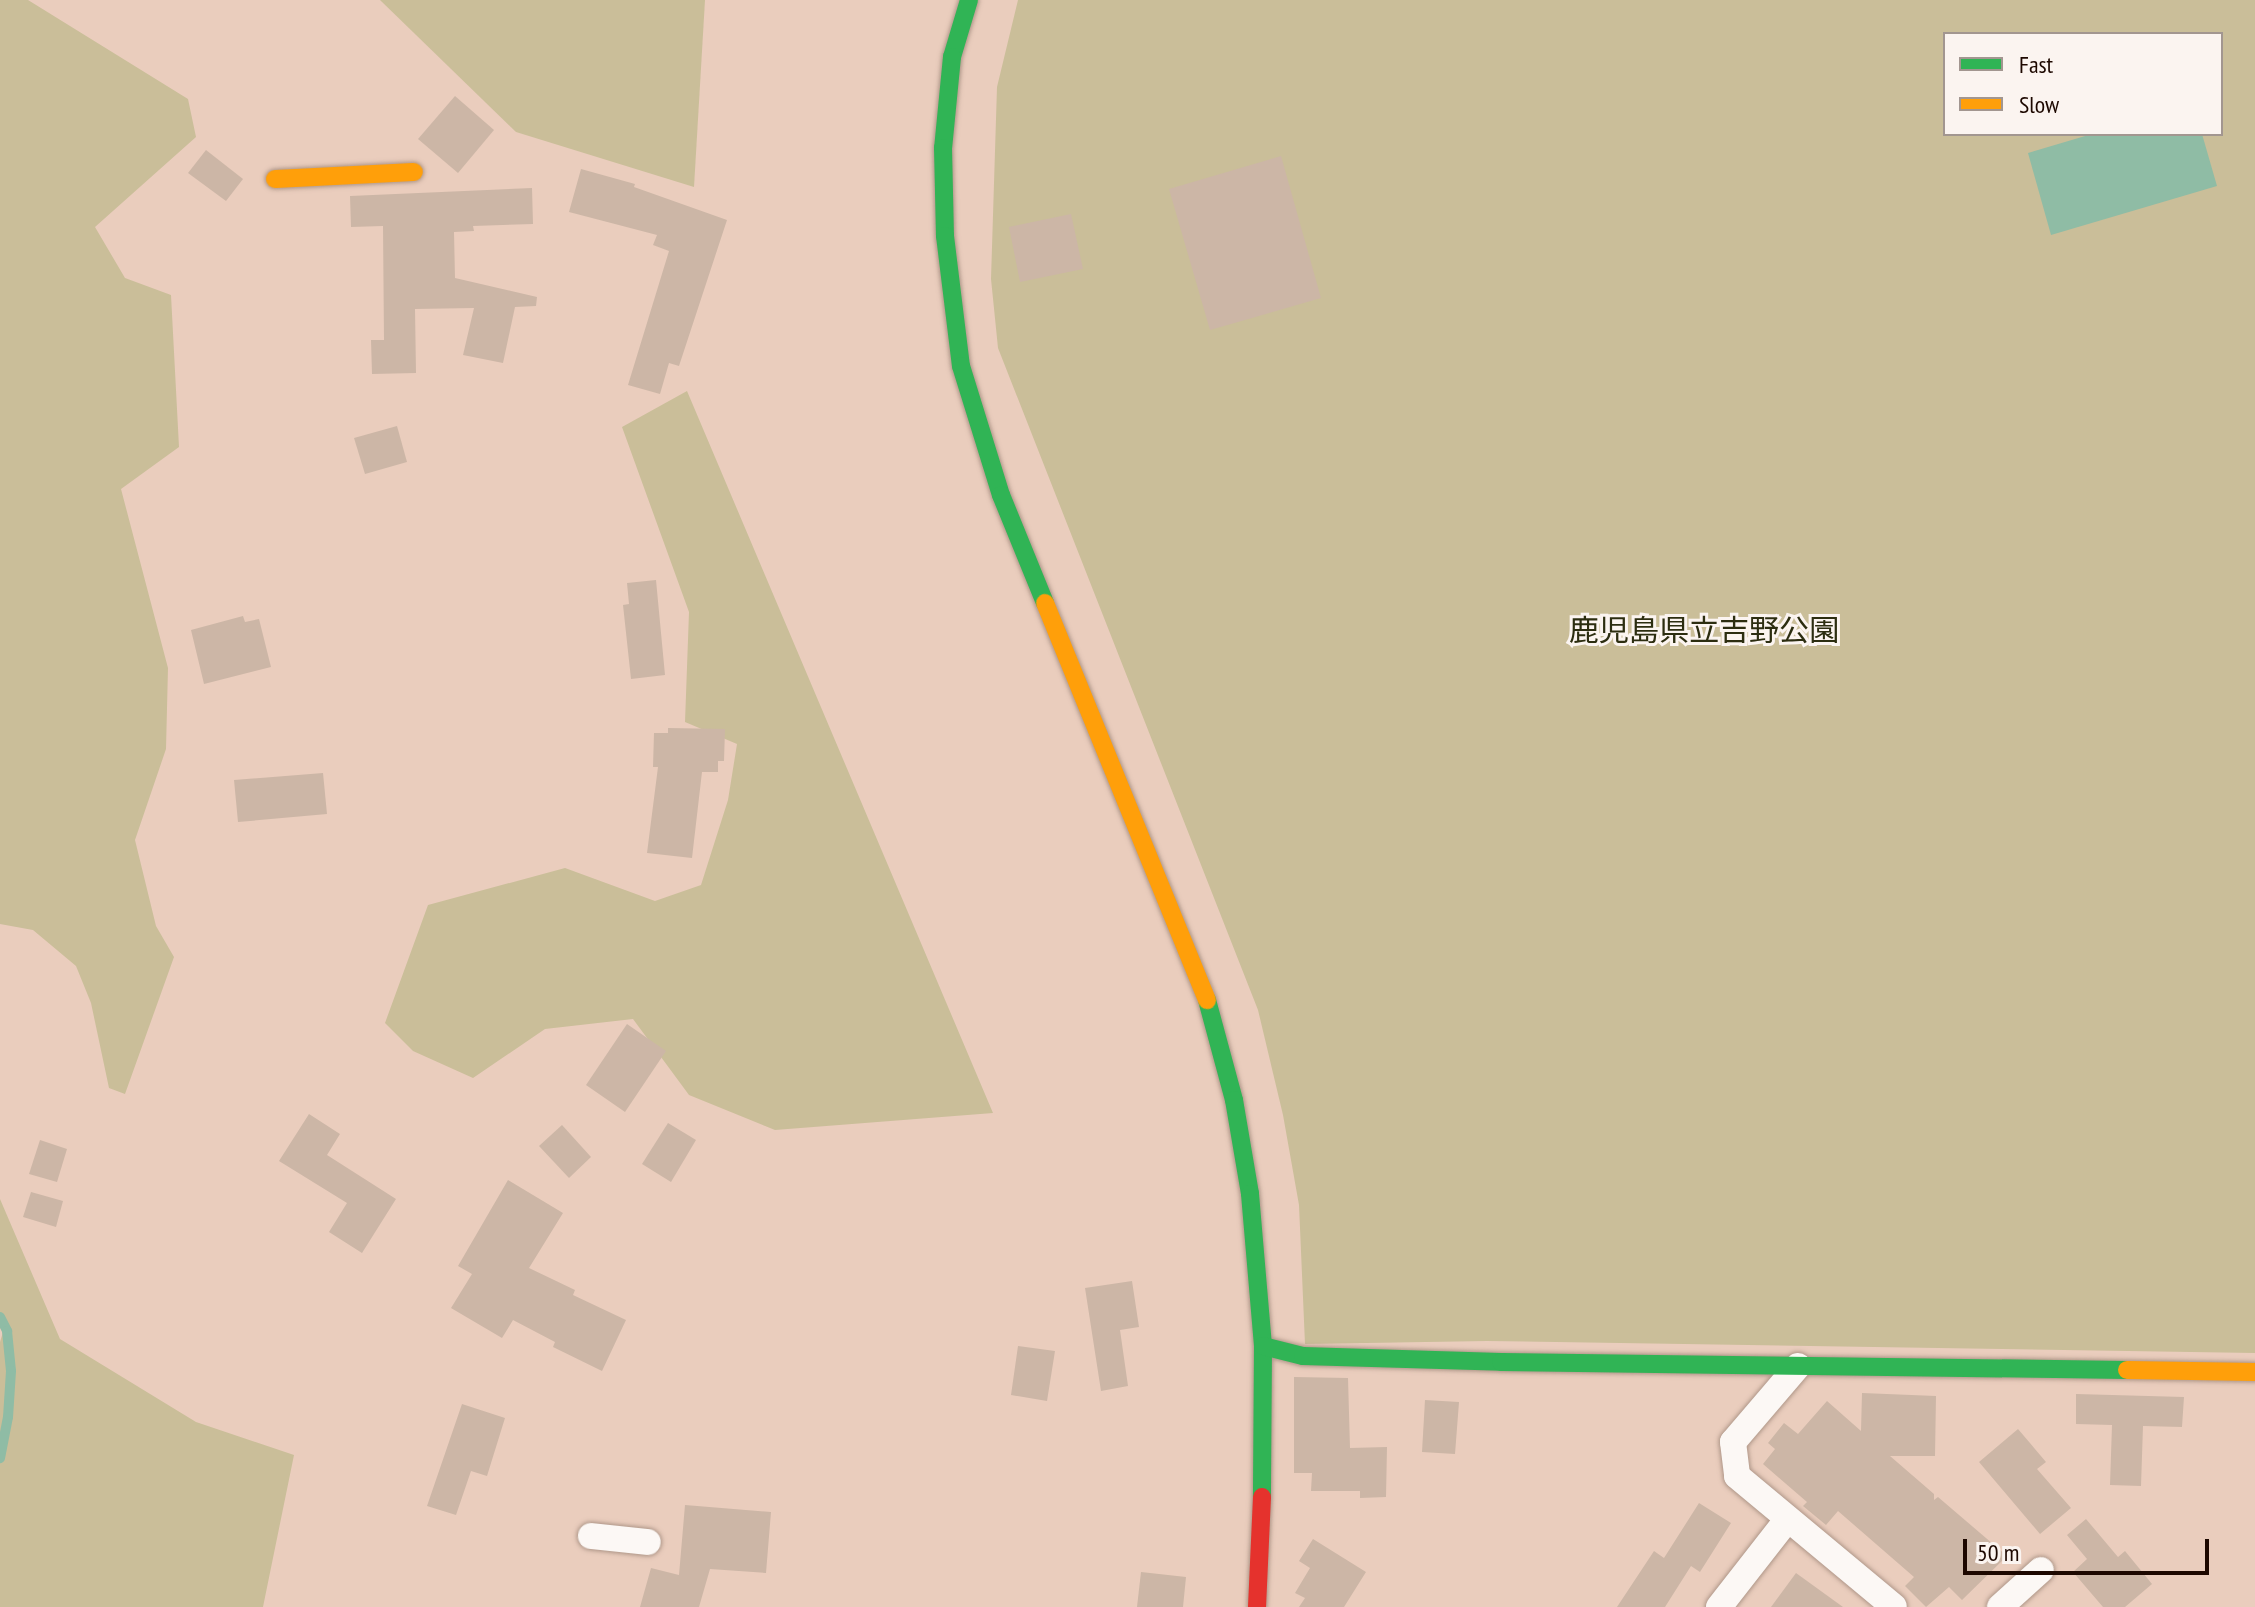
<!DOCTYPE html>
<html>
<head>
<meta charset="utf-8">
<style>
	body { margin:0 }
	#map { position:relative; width:2255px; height:1607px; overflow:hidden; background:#eacdbd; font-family:"PT Sans Narrow","Noto Sans JP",sans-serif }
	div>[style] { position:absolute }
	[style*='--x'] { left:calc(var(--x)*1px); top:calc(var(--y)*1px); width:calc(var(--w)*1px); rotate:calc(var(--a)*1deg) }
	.green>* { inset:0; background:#cabe99 }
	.water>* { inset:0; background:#8fbca5 }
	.stream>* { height:10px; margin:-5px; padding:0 5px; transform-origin:5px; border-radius:5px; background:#8fbca5 }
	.building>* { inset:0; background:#ccb6a6 }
	.roads { filter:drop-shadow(0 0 2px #af9789) drop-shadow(0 0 2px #af9789) }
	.street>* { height:26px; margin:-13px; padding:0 13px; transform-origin:13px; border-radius:13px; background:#fcf8f5 }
	.fast>* { height:18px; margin:-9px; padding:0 9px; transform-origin:9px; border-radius:9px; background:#30b455 }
	.slow>* { height:18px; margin:-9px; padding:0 9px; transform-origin:9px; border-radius:9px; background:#ff9f0a }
	.jam>* { height:18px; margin:-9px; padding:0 9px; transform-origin:9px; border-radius:9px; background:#e5322d }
	span { translate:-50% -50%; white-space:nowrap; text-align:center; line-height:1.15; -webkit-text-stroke:6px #fbf4f0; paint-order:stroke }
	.park-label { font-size:30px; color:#2c2d10 }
	.legend { position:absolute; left:1943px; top:32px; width:280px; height:104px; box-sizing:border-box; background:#fbf4f0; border:2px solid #a29690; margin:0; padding:10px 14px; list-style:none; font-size:24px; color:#1d0800 }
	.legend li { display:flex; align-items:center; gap:16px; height:40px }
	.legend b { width:40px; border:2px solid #a29690 }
	.scale { position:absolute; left:1963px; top:1539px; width:246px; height:36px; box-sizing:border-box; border:4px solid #1d0800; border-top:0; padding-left:10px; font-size:24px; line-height:28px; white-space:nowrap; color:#1d0800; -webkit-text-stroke:6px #fbf4f0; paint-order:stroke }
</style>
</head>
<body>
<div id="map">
	<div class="green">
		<div style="clip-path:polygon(0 0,28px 0,188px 99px,196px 137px,95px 227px,125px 278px,171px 295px,179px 447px,121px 489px,168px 668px,166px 749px,135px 840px,156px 926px,174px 957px,125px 1094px,109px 1088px,91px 1003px,76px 966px,33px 930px,0 924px)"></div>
		<div style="clip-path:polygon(380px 0,705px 0,694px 187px,516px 132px)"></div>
		<div style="clip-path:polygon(evenodd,1018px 0,2255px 0,2255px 1353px,1487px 1341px,1305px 1344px,1299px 1205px,1283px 1115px,1258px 1010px,998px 348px,991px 279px,997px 87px,1018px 0,1945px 34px,2221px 34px,2221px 134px,1945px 134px,1945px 34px)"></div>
		<div style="clip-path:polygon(687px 391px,993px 1113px,775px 1130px,689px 1095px,633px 1019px,545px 1029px,473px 1078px,413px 1051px,385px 1023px,428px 905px,565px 868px,655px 901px,701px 885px,728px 800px,737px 744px,685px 722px,689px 612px,622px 427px)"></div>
		<div style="clip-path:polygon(0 1199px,60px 1339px,196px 1422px,294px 1455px,263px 1607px,0 1607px,0 1342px,3px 1332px,0 1325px)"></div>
	</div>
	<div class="water">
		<div style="clip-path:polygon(2092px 134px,2202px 134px,2217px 186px,2051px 235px,2028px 153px)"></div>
	</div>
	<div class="stream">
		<div style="--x:0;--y:1317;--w:16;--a:63"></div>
		<div style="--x:7;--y:1331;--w:40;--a:84.3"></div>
		<div style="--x:11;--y:1371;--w:46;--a:93.7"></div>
		<div style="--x:8;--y:1417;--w:42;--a:101"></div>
	</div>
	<div class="building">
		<div style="clip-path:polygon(455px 96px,494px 130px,458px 173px,418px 139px)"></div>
		<div style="clip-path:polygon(206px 150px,243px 179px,226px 201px,188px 173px)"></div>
		<div style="clip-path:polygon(1281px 156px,1321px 298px,1210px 330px,1169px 189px)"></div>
		<div style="clip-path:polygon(581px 169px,635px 184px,634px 187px,727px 220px,679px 366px,669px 363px,660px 394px,628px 385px,669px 251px,653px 245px,657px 235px,569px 212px)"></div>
		<div style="clip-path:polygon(532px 188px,533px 224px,473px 226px,474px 231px,454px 232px,455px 278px,537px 297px,536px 306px,515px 307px,503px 363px,463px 355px,474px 308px,415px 309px,416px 373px,372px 374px,371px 340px,384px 340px,383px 226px,351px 227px,350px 196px)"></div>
		<div style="clip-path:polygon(1071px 214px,1083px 269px,1020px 282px,1009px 227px)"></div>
		<div style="clip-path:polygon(397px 426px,407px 462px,365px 474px,354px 438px)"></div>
		<div style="clip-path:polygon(656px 580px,665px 675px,631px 679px,623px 605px,629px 604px,627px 583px)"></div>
		<div style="clip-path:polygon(243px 616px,245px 622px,259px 619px,271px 667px,204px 684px,191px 630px)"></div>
		<div style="clip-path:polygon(668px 728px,725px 729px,724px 761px,718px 761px,718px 772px,702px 772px,692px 858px,647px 853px,658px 767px,653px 767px,654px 733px,668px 733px)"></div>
		<div style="clip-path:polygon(323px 773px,327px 814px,238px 822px,234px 780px)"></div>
		<div style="clip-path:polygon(627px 1024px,666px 1051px,625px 1112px,586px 1085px)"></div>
		<div style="clip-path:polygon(309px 1114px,340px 1134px,327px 1155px,396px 1199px,362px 1253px,329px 1232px,347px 1203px,279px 1161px)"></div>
		<div style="clip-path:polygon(668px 1123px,696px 1140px,671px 1182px,642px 1164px)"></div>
		<div style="clip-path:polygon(562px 1125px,591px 1157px,569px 1178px,539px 1146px)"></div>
		<div style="clip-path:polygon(40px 1140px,67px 1149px,57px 1182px,29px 1174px)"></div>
		<div style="clip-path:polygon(508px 1180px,563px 1213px,529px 1268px,575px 1290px,573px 1295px,626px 1320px,602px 1371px,553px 1347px,555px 1342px,513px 1320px,502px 1338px,451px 1308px,472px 1274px,458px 1266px)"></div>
		<div style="clip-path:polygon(31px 1192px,63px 1201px,56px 1227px,23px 1217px)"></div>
		<div style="clip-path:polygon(1132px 1281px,1139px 1327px,1120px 1330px,1128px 1386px,1101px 1391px,1085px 1288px)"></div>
		<div style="clip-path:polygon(1018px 1346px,1055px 1351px,1047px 1401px,1011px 1395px)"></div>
		<div style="clip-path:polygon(1294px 1377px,1348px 1378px,1350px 1448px,1387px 1447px,1386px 1497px,1360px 1498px,1360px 1491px,1311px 1491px,1312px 1473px,1294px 1473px)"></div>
		<div style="clip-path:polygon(1862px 1393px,1936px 1396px,1935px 1456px,1890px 1456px,1934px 1494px,1934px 1500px,1938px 1497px,2007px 1556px,1962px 1600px,1949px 1587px,1926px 1607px,1905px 1586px,1914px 1577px,1838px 1511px,1826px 1525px,1803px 1506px,1807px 1502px,1763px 1464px,1775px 1449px,1768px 1443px,1784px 1423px,1798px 1434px,1827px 1401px,1861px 1431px)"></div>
		<div style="clip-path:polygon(2076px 1394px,2184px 1397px,2182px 1427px,2143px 1426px,2141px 1486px,2110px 1485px,2112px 1425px,2076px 1424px)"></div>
		<div style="clip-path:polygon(1425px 1400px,1459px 1402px,1455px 1454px,1422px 1452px)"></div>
		<div style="clip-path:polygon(462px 1404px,505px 1418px,487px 1476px,471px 1471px,456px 1515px,427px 1506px)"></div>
		<div style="clip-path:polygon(2018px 1429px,2046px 1462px,2037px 1469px,2071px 1508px,2040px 1534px,1979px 1462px)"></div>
		<div style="clip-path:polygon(1699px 1503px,1731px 1523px,1700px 1572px,1691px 1566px,1665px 1607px,1617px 1607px,1654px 1551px,1664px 1558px)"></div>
		<div style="clip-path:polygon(685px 1505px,771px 1512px,766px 1573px,710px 1569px,699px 1607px,640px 1607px,651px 1568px,679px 1575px)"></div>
		<div style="clip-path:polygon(2086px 1519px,2118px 1557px,2125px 1551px,2152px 1584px,2125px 1607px,2103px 1607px,2073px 1572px,2087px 1559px,2067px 1535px)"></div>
		<div style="clip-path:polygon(1313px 1539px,1366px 1572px,1344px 1607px,1299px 1607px,1305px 1598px,1295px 1593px,1310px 1568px,1299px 1561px)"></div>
		<div style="clip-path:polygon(1141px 1572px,1186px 1577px,1183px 1607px,1137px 1607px)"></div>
		<div style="clip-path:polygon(1796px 1573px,1843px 1607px,1771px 1607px)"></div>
	</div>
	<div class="roads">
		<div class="street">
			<div style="--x:1798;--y:1366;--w:100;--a:130.5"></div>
			<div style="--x:1733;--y:1442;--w:34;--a:83"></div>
			<div style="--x:1737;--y:1476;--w:204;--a:39.8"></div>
			<div style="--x:591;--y:1536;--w:57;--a:6"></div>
			<div style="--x:1719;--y:1607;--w:110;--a:-52"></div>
			<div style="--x:2000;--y:1607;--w:55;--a:-42.1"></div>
		</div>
		<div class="fast">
			<div style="--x:969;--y:0;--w:59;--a:106.6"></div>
			<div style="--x:952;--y:57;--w:91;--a:95.6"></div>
			<div style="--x:943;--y:148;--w:88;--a:88.7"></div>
			<div style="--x:945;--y:236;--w:131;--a:83"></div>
			<div style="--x:961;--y:366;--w:135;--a:72.8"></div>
			<div style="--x:1001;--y:495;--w:117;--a:67.8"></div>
			<div style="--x:1207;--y:1000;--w:104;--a:74.9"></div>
			<div style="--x:1234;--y:1100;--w:95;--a:80.3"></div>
			<div style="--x:1250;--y:1194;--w:153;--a:85.1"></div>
			<div style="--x:1263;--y:1346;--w:151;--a:90.4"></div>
			<div style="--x:1263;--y:1346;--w:41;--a:14"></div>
			<div style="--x:1303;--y:1356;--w:198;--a:1.7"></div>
			<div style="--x:1501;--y:1362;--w:626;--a:0.73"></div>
		</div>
		<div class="slow">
			<div style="--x:275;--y:179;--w:139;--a:-2.9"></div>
			<div style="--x:1045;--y:603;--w:429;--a:67.8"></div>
			<div style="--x:2127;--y:1370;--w:128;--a:0.9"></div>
		</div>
		<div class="jam">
			<div style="--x:1257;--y:1607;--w:110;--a:-87.4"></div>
		</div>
	</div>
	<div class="park-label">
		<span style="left:1704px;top:630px">鹿児島県立吉野公園</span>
	</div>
	<ul class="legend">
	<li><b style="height:10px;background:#30b455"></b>Fast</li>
	<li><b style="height:10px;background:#ff9f0a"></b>Slow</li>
	</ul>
	<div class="scale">50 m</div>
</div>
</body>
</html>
